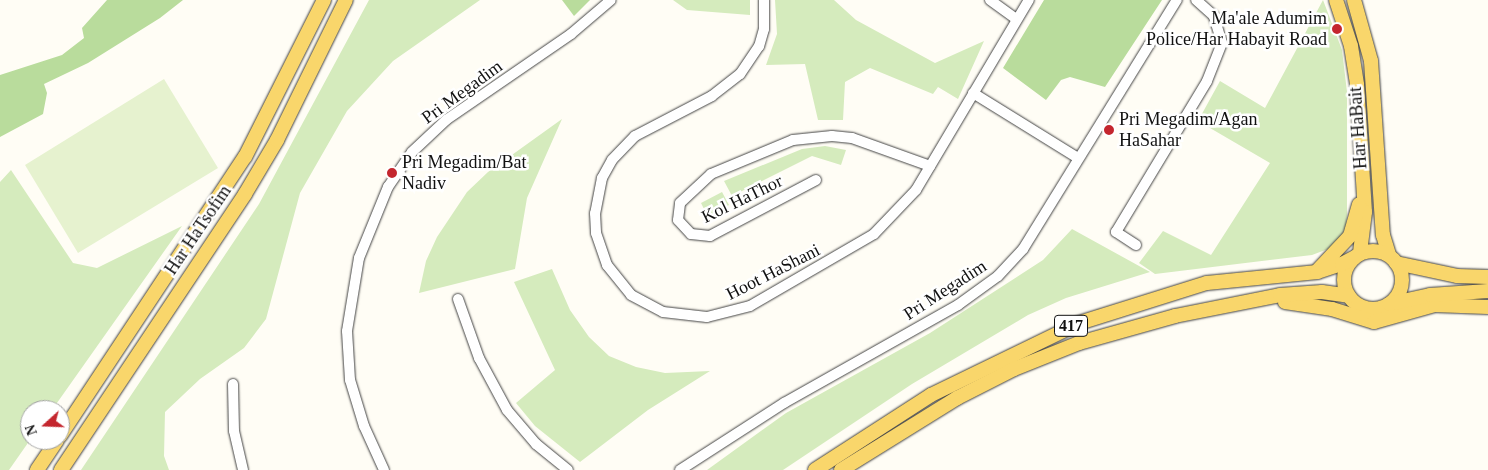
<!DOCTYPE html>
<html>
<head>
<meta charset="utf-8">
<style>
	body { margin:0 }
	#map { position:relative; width:1488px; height:470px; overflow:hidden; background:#fffdf5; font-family:"Times New Roman",serif }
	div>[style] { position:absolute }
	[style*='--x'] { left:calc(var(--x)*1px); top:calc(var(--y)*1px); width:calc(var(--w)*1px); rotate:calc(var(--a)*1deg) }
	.green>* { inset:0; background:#d5ebbd }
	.forest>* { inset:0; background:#b9dc9c }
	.pitch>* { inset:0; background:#e6f2cf }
	.roads { filter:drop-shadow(0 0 1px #444) drop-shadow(0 0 1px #444) }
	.minor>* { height:10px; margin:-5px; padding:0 5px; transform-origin:5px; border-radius:5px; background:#fff }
	.major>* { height:14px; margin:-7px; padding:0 7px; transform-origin:7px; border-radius:7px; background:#f9d66b }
	.major>.ring { margin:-7px; padding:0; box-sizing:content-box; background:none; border:14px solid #f9d66b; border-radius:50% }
	.dots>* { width:14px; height:14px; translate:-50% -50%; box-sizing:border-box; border:2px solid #fff; border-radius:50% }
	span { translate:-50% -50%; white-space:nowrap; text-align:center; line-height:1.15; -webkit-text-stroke:5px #fff; paint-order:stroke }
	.shield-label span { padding:1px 4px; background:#fff; border:1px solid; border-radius:4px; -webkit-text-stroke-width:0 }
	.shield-label { font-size:16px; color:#111; font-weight:700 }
	.poi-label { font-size:18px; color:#111 }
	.right { translate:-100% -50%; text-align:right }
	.left { translate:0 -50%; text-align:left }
	.street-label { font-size:18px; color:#111 }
	.north { position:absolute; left:20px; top:400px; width:50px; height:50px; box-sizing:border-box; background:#fff; border:1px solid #a0a0a0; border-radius:50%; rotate:250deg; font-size:14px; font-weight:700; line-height:20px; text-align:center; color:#111 }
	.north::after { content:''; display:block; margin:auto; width:18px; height:22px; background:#c4262e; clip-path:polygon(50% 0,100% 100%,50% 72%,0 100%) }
</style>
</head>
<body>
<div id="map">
	<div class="green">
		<div style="clip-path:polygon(369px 0,480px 0,393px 61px,347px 111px,300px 193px,266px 319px,244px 348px,200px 379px,165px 412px,164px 456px,169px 470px,81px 470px,259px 204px)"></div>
		<div style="clip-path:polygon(673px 0,750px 0,750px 15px,687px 10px)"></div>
		<div style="clip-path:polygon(775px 0,834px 0,856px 20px,935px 63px,984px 41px,958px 99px,938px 87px,933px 94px,870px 68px,845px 82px,843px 120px,818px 120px,805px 64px,766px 65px,777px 34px)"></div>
		<div style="clip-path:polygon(1323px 0,1342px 50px,1347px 92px,1347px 214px,1346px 227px,1338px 241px,1328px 249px,1312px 255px,1155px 274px,1139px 263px,1163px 231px,1211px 255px,1270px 163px,1198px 121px,1220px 81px,1265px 108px)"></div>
		<div style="clip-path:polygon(562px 119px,527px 198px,515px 269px,419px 293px,426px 261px,437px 237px,467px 192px,488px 172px)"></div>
		<div style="clip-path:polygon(825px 146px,846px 150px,841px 165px,812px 156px,732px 196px,724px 181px,802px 149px)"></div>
		<div style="clip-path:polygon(11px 170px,73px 263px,97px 268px,182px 226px,52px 410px,30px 410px,30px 440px,9px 470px,0 470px,0 182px)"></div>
		<div style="clip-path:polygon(722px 192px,729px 205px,708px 217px,701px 203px)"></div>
		<div style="clip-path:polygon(1072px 229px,1150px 272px,1066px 298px,1028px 315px,912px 384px,783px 470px,707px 470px,786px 413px,930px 333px,1043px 260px)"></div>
		<div style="clip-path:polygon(552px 269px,570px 310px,589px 337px,609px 356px,636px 367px,665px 373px,710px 371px,648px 410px,580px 462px,535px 426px,516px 403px,555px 370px,514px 282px)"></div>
	</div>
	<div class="forest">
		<div style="clip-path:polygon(107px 0,183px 0,160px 18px,88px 63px,44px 84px,47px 93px,43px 114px,0 137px,0 75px,62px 55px,84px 38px,82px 28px)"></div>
		<div style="clip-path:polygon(562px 0,590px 0,574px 16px)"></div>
		<div style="clip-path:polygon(1044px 0,1162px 0,1105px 87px,1070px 77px,1061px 80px,1046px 100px,1003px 68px)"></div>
	</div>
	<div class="pitch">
		<div style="clip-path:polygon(164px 79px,218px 168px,78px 253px,25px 165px)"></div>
	</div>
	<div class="roads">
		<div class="minor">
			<div style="--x:764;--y:0;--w:29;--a:90"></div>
			<div style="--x:764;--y:29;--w:18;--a:106"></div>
			<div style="--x:759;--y:46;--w:34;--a:124"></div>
			<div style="--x:740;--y:74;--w:36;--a:142"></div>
			<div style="--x:712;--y:96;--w:87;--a:152.5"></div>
			<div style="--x:635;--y:136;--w:33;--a:134"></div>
			<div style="--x:612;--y:160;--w:21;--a:119"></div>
			<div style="--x:602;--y:178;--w:36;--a:101"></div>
			<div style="--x:595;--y:213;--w:20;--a:87"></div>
			<div style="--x:596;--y:233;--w:34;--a:71"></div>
			<div style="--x:607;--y:265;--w:38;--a:51"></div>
			<div style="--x:631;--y:295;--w:36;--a:28"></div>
			<div style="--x:663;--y:312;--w:44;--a:6.5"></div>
			<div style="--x:707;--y:317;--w:44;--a:-14.3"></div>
			<div style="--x:750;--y:306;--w:143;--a:-30.1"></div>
			<div style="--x:874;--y:234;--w:61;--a:-46.3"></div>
			<div style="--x:916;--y:190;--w:221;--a:-59.3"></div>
			<div style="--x:990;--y:0;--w:32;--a:36"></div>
			<div style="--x:973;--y:93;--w:123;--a:31.8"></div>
			<div style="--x:816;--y:180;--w:120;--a:152.2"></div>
			<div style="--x:710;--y:236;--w:19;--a:-174"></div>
			<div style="--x:691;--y:234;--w:19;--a:-133"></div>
			<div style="--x:678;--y:220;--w:17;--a:-83"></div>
			<div style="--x:680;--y:203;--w:42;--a:-43.1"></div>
			<div style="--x:711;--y:174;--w:89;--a:-22.5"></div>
			<div style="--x:793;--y:140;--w:39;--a:-6"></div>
			<div style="--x:832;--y:136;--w:20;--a:6"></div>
			<div style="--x:852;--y:138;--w:83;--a:19.7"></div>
			<div style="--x:1136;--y:245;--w:24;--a:-147"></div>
			<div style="--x:1116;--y:232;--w:176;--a:-58.9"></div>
			<div style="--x:1207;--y:81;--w:41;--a:-68.5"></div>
			<div style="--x:1222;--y:43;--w:28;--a:-107"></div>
			<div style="--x:1214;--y:16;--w:24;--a:-138"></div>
			<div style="--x:458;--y:299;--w:63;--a:70.4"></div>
			<div style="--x:479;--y:358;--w:59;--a:61.7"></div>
			<div style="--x:507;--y:410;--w:45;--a:49.5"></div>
			<div style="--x:536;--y:444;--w:41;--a:39.1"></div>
			<div style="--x:233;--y:384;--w:47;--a:88.8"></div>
			<div style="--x:234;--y:431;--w:40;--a:77"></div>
			<div style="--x:384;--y:470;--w:48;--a:-114.4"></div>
			<div style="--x:364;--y:426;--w:48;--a:-106.9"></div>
			<div style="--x:350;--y:380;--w:49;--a:-93.5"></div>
			<div style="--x:347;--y:331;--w:74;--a:-80.7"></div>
			<div style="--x:359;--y:258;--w:77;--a:-67.8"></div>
			<div style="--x:388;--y:187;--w:42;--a:-55.6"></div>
			<div style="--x:412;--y:152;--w:47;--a:-43.3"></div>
			<div style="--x:446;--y:120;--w:152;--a:-34.5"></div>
			<div style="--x:571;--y:34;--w:52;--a:-40.4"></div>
			<div style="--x:680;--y:470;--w:124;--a:-32.8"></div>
			<div style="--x:784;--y:403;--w:200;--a:-29.4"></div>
			<div style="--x:958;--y:305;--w:49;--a:-35.9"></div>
			<div style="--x:998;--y:276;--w:37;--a:-47"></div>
			<div style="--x:1023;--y:249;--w:293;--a:-58.3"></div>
		</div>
		<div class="major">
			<div style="--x:1336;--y:0;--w:48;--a:71.9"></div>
			<div style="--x:1351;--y:46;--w:39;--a:81"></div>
			<div style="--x:1357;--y:85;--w:127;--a:86.4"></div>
			<div style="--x:1365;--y:212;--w:41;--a:97"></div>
			<div style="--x:1354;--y:0;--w:63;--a:74.4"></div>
			<div style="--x:1371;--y:61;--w:174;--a:86.1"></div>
			<div style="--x:1383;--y:235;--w:21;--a:73"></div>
			<div class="ring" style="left:1344px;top:251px;width:44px;height:44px"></div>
			<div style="--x:1396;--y:263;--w:62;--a:12"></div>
			<div style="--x:1457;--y:276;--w:31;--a:2"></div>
			<div style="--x:1317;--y:271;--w:48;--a:-46.7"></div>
			<div style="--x:1350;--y:236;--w:33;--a:-74"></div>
			<div style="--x:1285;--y:302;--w:48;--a:8.5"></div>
			<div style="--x:1332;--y:309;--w:44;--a:17.2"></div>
			<div style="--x:1374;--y:322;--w:63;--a:-15.6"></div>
			<div style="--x:1435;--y:305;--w:53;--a:2.2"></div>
			<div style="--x:1389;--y:304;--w:42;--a:-12.4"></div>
			<div style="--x:1430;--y:295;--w:58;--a:-3.9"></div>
			<div style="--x:60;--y:436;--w:335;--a:-56.5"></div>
			<div style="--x:245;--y:157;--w:176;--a:-63.3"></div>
			<div style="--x:37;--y:470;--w:36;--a:-56"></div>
			<div style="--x:61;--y:470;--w:332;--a:-56.3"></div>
			<div style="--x:245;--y:194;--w:63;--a:-59.3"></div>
			<div style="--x:277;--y:140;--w:156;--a:-63.8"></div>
			<div style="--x:815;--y:470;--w:138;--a:-32.9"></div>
			<div style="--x:931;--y:395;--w:165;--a:-25.9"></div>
			<div style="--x:1079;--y:323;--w:134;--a:-17.4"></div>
			<div style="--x:1207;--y:283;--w:111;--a:-5.7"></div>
			<div style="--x:1317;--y:272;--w:26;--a:-18"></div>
			<div style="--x:1342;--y:264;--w:15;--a:-28"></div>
			<div style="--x:841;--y:470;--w:137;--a:-31.8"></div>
			<div style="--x:957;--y:398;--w:64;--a:-27"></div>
			<div style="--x:1014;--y:369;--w:70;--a:-21.8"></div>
			<div style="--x:1079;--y:343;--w:100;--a:-15.7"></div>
			<div style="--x:1175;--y:316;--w:107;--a:-11.3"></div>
			<div style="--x:1280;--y:295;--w:42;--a:-4.1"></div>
			<div style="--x:1322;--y:292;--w:27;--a:8"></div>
		</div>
	</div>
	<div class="dots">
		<div style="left:1337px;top:29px;background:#c4262e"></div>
		<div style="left:1109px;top:130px;background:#c4262e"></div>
		<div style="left:392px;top:173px;background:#c4262e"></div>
	</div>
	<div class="shield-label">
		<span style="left:1071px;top:326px">417</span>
	</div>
	<div class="poi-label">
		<span class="right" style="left:1327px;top:29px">Ma'ale Adumim<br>Police/Har Habayit Road</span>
		<span class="left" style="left:1119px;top:130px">Pri Megadim/Agan<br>HaSahar</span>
		<span class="left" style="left:402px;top:173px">Pri Megadim/Bat<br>Nadiv</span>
	</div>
	<div class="street-label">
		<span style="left:462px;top:92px;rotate:-36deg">Pri Megadim</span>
		<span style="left:1358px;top:128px;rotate:-94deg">Har HaBait</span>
		<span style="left:742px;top:199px;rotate:-26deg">Kol HaThor</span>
		<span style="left:198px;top:230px;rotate:-56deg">Har HaTsofim</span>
		<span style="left:773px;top:272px;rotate:-27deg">Hoot HaShani</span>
		<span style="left:945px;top:290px;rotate:-33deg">Pri Megadim</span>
	</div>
	<div class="north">N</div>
</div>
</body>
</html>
